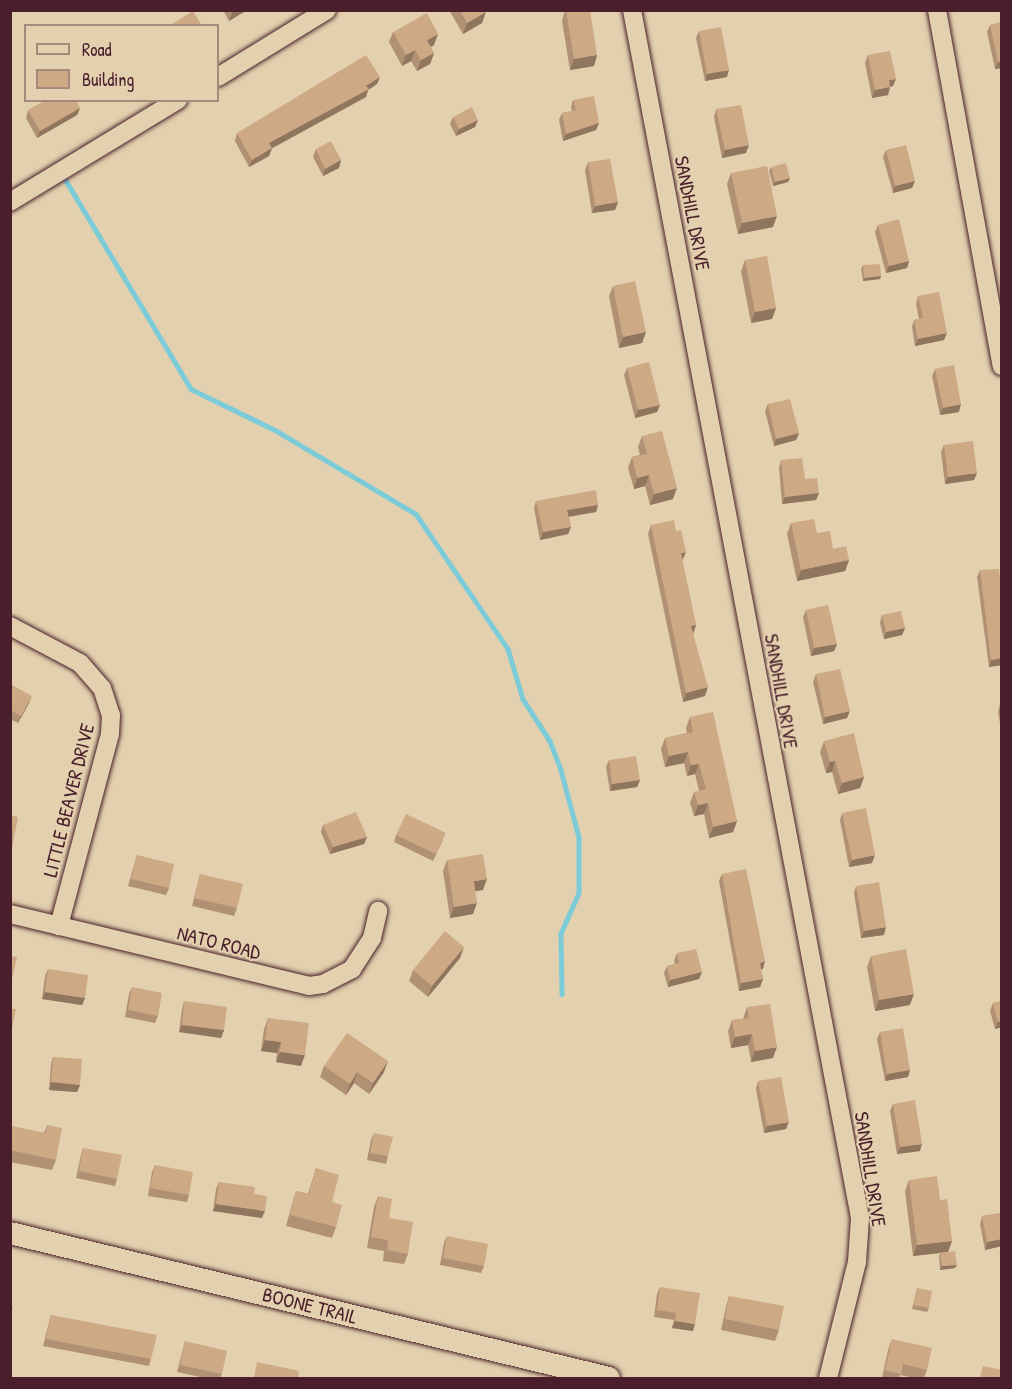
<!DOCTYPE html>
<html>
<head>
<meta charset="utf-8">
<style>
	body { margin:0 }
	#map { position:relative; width:1012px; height:1389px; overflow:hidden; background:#e3d0ae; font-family:"Patrick Hand",sans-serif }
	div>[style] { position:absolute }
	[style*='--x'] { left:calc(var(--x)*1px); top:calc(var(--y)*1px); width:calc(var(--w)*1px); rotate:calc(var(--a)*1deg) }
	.stream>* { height:4.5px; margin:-2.25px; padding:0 2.25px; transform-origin:2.25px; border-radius:2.25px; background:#7ccbd9 }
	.roads { filter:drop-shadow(0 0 2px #4a1f2b) drop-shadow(0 0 2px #4a1f2b) }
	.minor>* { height:18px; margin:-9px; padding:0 9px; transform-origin:9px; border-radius:9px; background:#e3d0ae }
	.tertiary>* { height:22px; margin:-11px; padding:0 11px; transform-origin:11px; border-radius:11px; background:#e3d0ae }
	.wall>* { inset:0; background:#b19173 }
	.shaded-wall>* { inset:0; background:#90765e }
	.building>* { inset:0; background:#cea986 }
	span { translate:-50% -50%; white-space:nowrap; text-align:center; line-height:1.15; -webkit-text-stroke:4.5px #e3d0ae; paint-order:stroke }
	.street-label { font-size:20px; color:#4a1f2b }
	.frame { position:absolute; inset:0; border:12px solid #4a1f2b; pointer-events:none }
	.legend { position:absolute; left:24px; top:24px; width:195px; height:78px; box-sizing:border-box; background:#e3d0ae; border:2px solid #a6897a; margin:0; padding:8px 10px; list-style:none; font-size:18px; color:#4a1f2b }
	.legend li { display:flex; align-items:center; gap:12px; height:30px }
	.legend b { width:30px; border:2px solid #a6897a }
</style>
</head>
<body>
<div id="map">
	<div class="stream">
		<div style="--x:65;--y:179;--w:245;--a:59"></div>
		<div style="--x:191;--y:389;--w:93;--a:26"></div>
		<div style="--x:275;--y:430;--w:164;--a:30.8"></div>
		<div style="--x:416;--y:514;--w:163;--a:55.7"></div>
		<div style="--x:508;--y:649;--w:52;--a:73.3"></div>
		<div style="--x:523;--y:699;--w:50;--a:57.3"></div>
		<div style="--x:550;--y:741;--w:31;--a:69"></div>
		<div style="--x:561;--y:770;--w:69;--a:75"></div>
		<div style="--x:579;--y:837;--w:56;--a:90"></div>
		<div style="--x:579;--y:893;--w:45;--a:113.7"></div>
		<div style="--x:561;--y:934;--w:60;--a:89"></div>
	</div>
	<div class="roads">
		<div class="minor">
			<div style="--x:632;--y:10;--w:1229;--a:79.31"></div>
			<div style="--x:860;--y:1218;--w:44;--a:93.9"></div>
			<div style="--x:857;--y:1262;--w:120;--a:104"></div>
			<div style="--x:937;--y:10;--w:362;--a:79.7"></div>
			<div style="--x:218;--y:77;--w:128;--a:-31.6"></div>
			<div style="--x:10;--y:202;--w:197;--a:-31.3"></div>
			<div style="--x:10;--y:626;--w:79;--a:27.9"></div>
			<div style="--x:80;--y:663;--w:33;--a:49"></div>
			<div style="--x:102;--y:688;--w:28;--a:72"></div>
			<div style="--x:111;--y:715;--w:19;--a:93"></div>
			<div style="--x:110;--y:734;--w:199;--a:104.9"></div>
			<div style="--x:10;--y:914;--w:308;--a:13.5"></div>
			<div style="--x:309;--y:986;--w:14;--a:-8"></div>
			<div style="--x:323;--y:984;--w:33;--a:-27"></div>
			<div style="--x:352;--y:969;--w:37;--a:-57"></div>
			<div style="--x:372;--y:938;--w:28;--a:-77"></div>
		</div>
		<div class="tertiary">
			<div style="--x:10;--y:1233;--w:616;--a:13.61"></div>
		</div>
	</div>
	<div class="wall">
		<div style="clip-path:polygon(223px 10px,247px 10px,229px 21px)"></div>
		<div style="clip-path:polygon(449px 10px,485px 10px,482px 23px,463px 34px)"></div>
		<div style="clip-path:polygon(565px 10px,597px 55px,594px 66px,570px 70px,562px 21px)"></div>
		<div style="clip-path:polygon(1002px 22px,1002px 68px,995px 69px,987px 32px,990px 25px)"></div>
		<div style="clip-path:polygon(699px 31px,727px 77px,705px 81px,696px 38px)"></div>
		<div style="clip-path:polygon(393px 32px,434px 45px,430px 47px,434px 53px,430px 64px,417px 71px,411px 61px,402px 66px,389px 42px)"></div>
		<div style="clip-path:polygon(868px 55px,893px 86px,890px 87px,888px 95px,872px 98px,865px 63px)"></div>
		<div style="clip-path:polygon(380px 77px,377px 84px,368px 90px,366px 97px,272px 148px,269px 156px,249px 167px,235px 141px,237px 133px)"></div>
		<div style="clip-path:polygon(573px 100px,599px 123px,596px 130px,563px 141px,559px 120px,562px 113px,572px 111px,571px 107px)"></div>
		<div style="clip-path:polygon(80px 108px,77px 115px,37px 138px,26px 118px,28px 110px)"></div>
		<div style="clip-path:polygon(1002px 108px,1002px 123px,1000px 113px)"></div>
		<div style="clip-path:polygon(716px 109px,746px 153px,722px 158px,714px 117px)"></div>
		<div style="clip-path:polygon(453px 117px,478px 120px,475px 127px,456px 136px,450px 124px)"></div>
		<div style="clip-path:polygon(316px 149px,341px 160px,339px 168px,323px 176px,313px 157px)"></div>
		<div style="clip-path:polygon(886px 150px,915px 181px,912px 188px,893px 193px,883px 157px)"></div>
		<div style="clip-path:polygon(588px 162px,618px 202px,615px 210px,592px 213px,585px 170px)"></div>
		<div style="clip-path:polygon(771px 167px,790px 178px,788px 182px,773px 186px,769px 171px)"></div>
		<div style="clip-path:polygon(731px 173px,773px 227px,738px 234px,727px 184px)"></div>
		<div style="clip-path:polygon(878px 225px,909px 261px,907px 268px,886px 273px,875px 232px)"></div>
		<div style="clip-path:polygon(745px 260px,776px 308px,772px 319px,751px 323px,741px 271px)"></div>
		<div style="clip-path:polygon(863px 265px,881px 276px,880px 279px,863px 281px,861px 269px)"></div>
		<div style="clip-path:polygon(613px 286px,646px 332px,642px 343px,619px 348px,609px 296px)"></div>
		<div style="clip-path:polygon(918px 296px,944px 340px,915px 346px,912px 327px,914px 320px,919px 319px,916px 304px)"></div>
		<div style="clip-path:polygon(627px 368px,660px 405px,657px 412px,635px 418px,624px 375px)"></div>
		<div style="clip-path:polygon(935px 369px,959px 412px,940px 415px,932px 376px)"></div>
		<div style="clip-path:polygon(768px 404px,799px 433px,796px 440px,774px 446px,765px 411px)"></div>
		<div style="clip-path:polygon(642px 436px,673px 499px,650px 505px,645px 486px,634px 489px,628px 468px,632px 457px,640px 455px,638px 447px)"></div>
		<div style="clip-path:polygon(944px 445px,974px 480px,945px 484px,941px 452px)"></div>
		<div style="clip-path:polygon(781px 460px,805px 479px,819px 493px,816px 500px,782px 504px,779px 468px)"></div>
		<div style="clip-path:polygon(536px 501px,598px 505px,596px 512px,569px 517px,571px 527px,568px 534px,540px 540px,534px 508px)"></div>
		<div style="clip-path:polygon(791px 523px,817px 533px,833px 549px,849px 560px,845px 571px,797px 581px,787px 534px)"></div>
		<div style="clip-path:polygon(651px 525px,682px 561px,696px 625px,693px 634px,705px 696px,683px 702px,648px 534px)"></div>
		<div style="clip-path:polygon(980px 570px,1002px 665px,989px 667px,977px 577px)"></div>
		<div style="clip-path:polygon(806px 610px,837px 644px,834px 651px,811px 656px,803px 617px)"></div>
		<div style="clip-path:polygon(882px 615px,905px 628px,902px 635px,884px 639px,880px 623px)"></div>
		<div style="clip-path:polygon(816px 674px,847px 718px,823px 724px,813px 682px)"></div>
		<div style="clip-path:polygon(10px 684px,29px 703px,18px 723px,10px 719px)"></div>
		<div style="clip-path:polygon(1000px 704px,1002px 704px,1002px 734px,998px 712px)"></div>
		<div style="clip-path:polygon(690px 717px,737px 821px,733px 832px,709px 838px,704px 814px,694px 816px,690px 803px,694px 792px,699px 791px,695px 774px,687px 776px,684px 763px,665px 767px,661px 749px,665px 738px,687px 733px,686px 728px)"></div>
		<div style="clip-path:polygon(824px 741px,864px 777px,860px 788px,838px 794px,832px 772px,826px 773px,820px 752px)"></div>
		<div style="clip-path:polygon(609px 760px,640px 780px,637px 787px,610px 791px,606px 767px)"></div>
		<div style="clip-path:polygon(842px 813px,872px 863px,849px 867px,840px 820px)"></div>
		<div style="clip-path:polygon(323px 825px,367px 837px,364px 844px,330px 854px,321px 832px)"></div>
		<div style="clip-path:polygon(396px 835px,443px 840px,433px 861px,394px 842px)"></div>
		<div style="clip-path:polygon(137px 855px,169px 888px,166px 895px,128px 886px)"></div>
		<div style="clip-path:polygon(447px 860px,483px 890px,475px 891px,473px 914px,450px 918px,443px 871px)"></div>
		<div style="clip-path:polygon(200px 874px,237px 908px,234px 916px,192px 906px)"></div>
		<div style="clip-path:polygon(722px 874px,763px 969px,761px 969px,763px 979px,760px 987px,739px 991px,719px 881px)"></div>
		<div style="clip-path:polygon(856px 886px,884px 935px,861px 938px,854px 893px)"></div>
		<div style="clip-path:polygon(677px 953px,702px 972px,699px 979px,668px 987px,664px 973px,667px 966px,675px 964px,674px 961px)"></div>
		<div style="clip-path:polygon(871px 956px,910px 1005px,875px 1011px,867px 967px)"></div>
		<div style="clip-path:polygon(460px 958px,428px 997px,409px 981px,413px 970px)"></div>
		<div style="clip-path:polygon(48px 969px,85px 998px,82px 1005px,42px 999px,45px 976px)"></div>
		<div style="clip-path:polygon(132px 987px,158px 1016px,155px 1023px,125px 1017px,129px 994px)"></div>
		<div style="clip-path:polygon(184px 1001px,224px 1030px,221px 1038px,179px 1032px,182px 1009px)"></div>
		<div style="clip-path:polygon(1002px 1001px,1002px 1027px,995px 1029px,990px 1011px,993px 1003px)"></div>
		<div style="clip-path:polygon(747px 1007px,773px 1058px,751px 1062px,748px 1045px,731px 1048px,728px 1031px,732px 1020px,743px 1019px)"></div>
		<div style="clip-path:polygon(268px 1018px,301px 1066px,276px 1062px,277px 1053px,261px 1051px,264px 1029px)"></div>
		<div style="clip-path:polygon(880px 1032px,910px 1070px,908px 1077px,885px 1081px,877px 1039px)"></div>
		<div style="clip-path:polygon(53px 1057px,80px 1085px,77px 1092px,49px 1090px,51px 1064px)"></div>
		<div style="clip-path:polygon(324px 1066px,384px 1072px,369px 1094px,354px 1083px,346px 1095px,320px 1077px)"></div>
		<div style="clip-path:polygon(758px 1081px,786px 1129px,764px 1133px,756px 1089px)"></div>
		<div style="clip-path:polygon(893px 1104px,920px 1151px,897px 1154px,890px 1111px)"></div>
		<div style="clip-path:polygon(47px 1125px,56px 1160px,52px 1170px,10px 1162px,10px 1126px,44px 1133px)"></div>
		<div style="clip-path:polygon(374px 1133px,388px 1156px,386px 1164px,367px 1160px,371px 1140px)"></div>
		<div style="clip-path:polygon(83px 1148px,117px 1179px,115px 1186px,76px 1178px,81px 1155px)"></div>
		<div style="clip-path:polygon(155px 1165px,189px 1195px,187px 1202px,148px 1196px,152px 1172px)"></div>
		<div style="clip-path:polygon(316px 1168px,332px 1202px,336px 1227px,332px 1238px,286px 1226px,293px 1201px,296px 1191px,308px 1194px)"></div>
		<div style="clip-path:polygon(909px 1180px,940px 1200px,952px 1241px,948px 1252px,913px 1256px,905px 1191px)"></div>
		<div style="clip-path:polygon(219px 1182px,254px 1194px,262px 1218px,213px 1211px,216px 1189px)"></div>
		<div style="clip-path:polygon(378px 1196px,408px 1254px,404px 1264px,383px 1261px,384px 1251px,367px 1248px,374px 1207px)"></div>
		<div style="clip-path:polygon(1002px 1213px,1002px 1246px,985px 1250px,980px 1224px,982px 1216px)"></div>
		<div style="clip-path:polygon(447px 1236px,484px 1266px,481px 1273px,440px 1265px,444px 1243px)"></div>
		<div style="clip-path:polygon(940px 1253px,957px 1265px,955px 1268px,940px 1270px,939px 1256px)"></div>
		<div style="clip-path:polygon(660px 1287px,693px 1331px,672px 1328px,674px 1320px,654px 1317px,657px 1294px)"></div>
		<div style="clip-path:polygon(917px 1288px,929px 1308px,927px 1312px,912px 1309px)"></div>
		<div style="clip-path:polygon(729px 1296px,779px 1330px,775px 1341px,721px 1330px,726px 1307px)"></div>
		<div style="clip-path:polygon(51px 1315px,151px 1359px,149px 1366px,43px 1346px)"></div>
		<div style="clip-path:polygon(892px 1339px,927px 1370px,924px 1378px,914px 1378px,900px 1375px,899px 1378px,882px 1378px,888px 1350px)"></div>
		<div style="clip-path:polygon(185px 1341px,222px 1374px,220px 1378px,205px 1378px,177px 1372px)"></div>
	</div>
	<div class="shaded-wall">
		<div style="clip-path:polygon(233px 10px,247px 10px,229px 21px)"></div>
		<div style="clip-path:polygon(486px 12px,482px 23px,463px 34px,467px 23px)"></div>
		<div style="clip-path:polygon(438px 34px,434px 45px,423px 51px,427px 40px)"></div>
		<div style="clip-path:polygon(415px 50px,411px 61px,402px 66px,406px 55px)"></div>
		<div style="clip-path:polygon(434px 53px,430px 64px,417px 71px,421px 60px)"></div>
		<div style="clip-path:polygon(597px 55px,594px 66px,570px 70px,574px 59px)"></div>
		<div style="clip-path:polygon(1002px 61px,1002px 68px,995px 69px,998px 62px)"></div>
		<div style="clip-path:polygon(729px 70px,727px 77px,705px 81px,707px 74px)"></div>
		<div style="clip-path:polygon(380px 77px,377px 84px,368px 90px,366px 97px,267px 151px,269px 143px)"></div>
		<div style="clip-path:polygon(896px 79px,893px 86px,886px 88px,889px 80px)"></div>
		<div style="clip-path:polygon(890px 87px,888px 95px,872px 98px,875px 90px)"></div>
		<div style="clip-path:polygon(80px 108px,77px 115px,37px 138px,40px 131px)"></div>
		<div style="clip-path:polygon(478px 120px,475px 127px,456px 136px,459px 129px)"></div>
		<div style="clip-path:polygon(599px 123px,596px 130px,563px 141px,566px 134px)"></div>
		<div style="clip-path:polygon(749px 145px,746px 153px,722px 158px,725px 150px)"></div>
		<div style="clip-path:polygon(272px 148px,269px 156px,249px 167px,252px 160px)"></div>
		<div style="clip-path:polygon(341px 160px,339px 168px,323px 176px,325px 169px)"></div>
		<div style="clip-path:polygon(790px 178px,788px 182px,773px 186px,775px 182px)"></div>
		<div style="clip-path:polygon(915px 181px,912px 188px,893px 193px,895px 186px)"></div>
		<div style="clip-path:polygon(618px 202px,615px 210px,592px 213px,595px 206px)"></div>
		<div style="clip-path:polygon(777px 216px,773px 227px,738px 234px,742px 223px)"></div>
		<div style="clip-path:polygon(909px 261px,907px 268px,886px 273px,889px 266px)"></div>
		<div style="clip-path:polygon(881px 276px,880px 279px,863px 281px,864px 278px)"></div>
		<div style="clip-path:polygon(776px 308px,772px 319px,751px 323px,755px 312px)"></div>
		<div style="clip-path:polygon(646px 332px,642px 343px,619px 348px,623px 337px)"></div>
		<div style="clip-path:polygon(947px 333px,944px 340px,915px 346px,918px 339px)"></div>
		<div style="clip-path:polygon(961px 404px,959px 412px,940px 415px,943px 408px)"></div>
		<div style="clip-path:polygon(660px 405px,657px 412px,635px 418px,638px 410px)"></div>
		<div style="clip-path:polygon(799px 433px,796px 440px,774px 446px,776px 439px)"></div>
		<div style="clip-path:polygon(977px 473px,974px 480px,945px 484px,948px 477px)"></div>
		<div style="clip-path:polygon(649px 475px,645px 486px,634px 489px,637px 478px)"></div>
		<div style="clip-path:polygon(677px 488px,673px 499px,650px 505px,654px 494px)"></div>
		<div style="clip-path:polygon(819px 493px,816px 500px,782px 504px,785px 497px)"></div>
		<div style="clip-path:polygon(598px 505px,596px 512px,565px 517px,567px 510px)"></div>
		<div style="clip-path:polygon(571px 527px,568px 534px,540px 540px,543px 532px)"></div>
		<div style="clip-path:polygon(686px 552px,682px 561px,681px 553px)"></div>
		<div style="clip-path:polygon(849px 560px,845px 571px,797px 581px,801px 570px)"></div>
		<div style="clip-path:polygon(696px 625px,693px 634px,691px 626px)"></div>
		<div style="clip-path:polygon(905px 628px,902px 635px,884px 639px,886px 632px)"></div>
		<div style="clip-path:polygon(837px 644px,834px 651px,811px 656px,814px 648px)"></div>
		<div style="clip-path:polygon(1002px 658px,1002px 665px,989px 667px,991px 660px)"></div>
		<div style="clip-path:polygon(708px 687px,705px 696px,683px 702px,686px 693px)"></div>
		<div style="clip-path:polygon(32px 696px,29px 703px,18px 723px,21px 716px)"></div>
		<div style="clip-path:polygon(850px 711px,847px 718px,823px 724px,825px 717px)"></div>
		<div style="clip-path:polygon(688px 752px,684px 763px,665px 767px,669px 756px)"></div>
		<div style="clip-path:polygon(835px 761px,832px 772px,826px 773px,830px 762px)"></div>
		<div style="clip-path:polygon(699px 764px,695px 774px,687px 776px,691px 765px)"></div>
		<div style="clip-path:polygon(864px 777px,860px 788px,838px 794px,842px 783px)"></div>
		<div style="clip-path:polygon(640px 780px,637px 787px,610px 791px,612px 784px)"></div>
		<div style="clip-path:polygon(708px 803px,704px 814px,694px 816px,698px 805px)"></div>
		<div style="clip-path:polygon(737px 821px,733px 832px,709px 838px,713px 827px)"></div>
		<div style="clip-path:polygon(367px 837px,364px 844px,330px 854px,333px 847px)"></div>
		<div style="clip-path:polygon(875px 855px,872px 863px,849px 867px,852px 860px)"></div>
		<div style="clip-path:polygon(487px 879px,483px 890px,470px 892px,474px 881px)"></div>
		<div style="clip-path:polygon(477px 903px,473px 914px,450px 918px,454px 907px)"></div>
		<div style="clip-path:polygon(886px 927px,884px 935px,861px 938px,864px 931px)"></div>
		<div style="clip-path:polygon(464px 947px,460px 958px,428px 997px,432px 986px)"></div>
		<div style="clip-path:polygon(765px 961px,763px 969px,757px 970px,760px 963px)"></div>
		<div style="clip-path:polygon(702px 972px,699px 979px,668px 987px,670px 980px)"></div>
		<div style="clip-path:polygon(763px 979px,760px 987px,739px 991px,741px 983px)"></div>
		<div style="clip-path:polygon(45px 992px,85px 998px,82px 1005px,42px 999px)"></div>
		<div style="clip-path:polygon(914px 994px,910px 1005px,875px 1011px,879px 1000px)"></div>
		<div style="clip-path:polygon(1002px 1021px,1002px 1027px,995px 1029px,998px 1022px)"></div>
		<div style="clip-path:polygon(182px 1025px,224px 1030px,221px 1038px,179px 1032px)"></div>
		<div style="clip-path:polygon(752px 1034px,748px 1045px,731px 1048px,735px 1037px)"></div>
		<div style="clip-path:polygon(265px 1040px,281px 1042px,277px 1053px,261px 1051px)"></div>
		<div style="clip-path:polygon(777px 1047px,773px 1058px,751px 1062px,755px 1051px)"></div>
		<div style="clip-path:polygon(280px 1052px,305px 1055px,301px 1066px,276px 1062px)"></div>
		<div style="clip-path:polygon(388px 1061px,384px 1072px,369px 1094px,373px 1083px)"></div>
		<div style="clip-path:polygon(910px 1070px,908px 1077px,885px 1081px,887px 1074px)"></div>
		<div style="clip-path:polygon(357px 1072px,354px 1083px,346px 1095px,350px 1084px)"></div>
		<div style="clip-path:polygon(51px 1082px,80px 1085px,77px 1092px,49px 1090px)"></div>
		<div style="clip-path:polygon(789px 1122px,786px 1129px,764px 1133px,767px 1126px)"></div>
		<div style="clip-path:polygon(922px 1144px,920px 1151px,897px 1154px,900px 1147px)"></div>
		<div style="clip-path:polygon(216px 1204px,265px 1211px,262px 1218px,213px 1211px)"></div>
		<div style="clip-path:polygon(1002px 1239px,1002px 1246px,985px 1250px,987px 1242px)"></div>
		<div style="clip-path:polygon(952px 1241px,948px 1252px,913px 1256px,917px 1245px)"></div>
		<div style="clip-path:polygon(957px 1265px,955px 1268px,940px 1270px,942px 1266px)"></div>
		<div style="clip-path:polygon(675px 1321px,695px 1324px,693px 1331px,672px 1328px)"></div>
	</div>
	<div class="building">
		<div style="clip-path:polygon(460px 10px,485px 10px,486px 12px,467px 23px)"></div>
		<div style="clip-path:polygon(566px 10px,590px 10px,597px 55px,574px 59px)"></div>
		<div style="clip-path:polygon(193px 11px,202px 26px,169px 26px)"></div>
		<div style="clip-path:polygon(427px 13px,438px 34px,427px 40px,434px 53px,421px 60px,415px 50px,406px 55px,393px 32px)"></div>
		<div style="clip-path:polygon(1002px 22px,1002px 61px,998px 62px,990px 25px)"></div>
		<div style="clip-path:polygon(721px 27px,729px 70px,707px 74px,699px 31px)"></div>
		<div style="clip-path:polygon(890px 51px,896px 79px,889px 80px,890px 87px,875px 90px,868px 55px)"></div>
		<div style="clip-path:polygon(366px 55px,380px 77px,366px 86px,369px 89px,269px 143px,272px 148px,252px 160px,237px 133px)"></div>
		<div style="clip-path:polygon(594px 96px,599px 123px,566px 134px,562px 113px,576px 110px,573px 100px)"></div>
		<div style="clip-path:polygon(46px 100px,76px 100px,80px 108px,40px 131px,28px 110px)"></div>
		<div style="clip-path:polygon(741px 105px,749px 145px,725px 150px,716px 109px)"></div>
		<div style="clip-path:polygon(472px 107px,478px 120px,459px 129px,453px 117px)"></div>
		<div style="clip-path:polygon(331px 141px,341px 160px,325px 169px,316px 149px)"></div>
		<div style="clip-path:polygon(906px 145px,915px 181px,895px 186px,886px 150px)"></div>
		<div style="clip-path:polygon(610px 159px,618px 202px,595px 206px,588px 162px)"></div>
		<div style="clip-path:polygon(786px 163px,790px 178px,775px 182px,771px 167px)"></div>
		<div style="clip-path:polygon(767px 166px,777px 216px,742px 223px,731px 173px)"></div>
		<div style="clip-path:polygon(899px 219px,909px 261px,889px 266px,878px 225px)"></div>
		<div style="clip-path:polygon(767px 256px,776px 308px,755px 312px,745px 260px)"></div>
		<div style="clip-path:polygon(880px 264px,881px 276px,864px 278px,863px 265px)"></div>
		<div style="clip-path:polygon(635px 281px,646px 332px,623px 337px,613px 286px)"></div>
		<div style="clip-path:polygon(939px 292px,947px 333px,918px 339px,914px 320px,923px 318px,918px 296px)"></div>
		<div style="clip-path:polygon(649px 362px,660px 405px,638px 410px,627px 368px)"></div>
		<div style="clip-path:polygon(954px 365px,961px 404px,943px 408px,935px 369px)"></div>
		<div style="clip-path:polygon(790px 399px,799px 433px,776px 439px,768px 404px)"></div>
		<div style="clip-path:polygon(662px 431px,677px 488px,654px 494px,649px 475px,637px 478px,632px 457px,647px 454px,642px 436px)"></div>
		<div style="clip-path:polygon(973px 441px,977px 473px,948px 477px,944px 445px)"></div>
		<div style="clip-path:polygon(802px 458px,805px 479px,817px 478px,819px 493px,785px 497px,781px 460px)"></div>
		<div style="clip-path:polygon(596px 490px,598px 505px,567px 510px,571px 527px,543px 532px,536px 501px)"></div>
		<div style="clip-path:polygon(814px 519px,817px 533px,830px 531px,833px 549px,846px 546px,849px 560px,801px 570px,791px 523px)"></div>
		<div style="clip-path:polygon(674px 520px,676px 531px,681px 530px,686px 552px,681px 553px,696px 625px,691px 626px,708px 687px,686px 693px,651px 525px)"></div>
		<div style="clip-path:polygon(999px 569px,1002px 601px,1002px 658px,991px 660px,980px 570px)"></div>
		<div style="clip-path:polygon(828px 605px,837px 644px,814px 648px,806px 610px)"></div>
		<div style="clip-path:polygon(901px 611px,905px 628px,886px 632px,882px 615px)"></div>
		<div style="clip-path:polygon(840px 669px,850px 711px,825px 717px,816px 674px)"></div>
		<div style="clip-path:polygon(10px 684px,32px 696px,21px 716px,10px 710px)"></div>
		<div style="clip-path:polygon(713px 712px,737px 821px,713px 827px,708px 803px,698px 805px,694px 792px,706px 789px,699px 764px,691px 765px,688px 752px,669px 756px,665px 738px,693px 732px,690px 717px)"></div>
		<div style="clip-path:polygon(854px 733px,864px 777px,842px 783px,835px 761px,830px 762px,824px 741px)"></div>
		<div style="clip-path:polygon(636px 756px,640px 780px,612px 784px,609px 760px)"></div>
		<div style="clip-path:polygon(866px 808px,875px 855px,852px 860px,842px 813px)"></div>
		<div style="clip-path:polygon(356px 812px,367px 837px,333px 847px,323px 825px)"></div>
		<div style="clip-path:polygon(406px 814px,446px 833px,436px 854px,396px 835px)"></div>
		<div style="clip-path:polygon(10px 815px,18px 817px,11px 853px,10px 853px)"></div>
		<div style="clip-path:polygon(483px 854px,487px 879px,474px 881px,477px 903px,454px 907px,447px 860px)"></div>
		<div style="clip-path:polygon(137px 855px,174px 864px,169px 888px,131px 879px)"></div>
		<div style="clip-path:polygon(746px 869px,765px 961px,760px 963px,763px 979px,741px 983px,722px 874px)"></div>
		<div style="clip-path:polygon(200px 874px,243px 884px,237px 908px,194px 898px)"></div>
		<div style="clip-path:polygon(879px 882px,886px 927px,864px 931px,856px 886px)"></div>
		<div style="clip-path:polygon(445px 931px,464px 947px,432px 986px,413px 970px)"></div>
		<div style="clip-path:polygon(696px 949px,702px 972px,670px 980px,667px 966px,679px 963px,677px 953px)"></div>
		<div style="clip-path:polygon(906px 949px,914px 994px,879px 1000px,871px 956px)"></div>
		<div style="clip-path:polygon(10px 956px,17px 957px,10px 988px)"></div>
		<div style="clip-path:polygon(48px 969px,88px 975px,85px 998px,45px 992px)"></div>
		<div style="clip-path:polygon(132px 987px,162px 993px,158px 1016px,128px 1010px)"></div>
		<div style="clip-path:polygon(184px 1001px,227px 1007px,224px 1030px,182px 1025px)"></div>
		<div style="clip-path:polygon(1002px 1001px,1002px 1021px,998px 1022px,993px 1003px)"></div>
		<div style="clip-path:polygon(770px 1004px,777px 1047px,755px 1051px,752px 1034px,735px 1037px,732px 1020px,749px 1018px,747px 1007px)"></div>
		<div style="clip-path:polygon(10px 1009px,16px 1009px,10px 1037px)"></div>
		<div style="clip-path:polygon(268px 1018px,309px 1023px,305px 1055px,280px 1052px,281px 1042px,265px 1040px)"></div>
		<div style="clip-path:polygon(903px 1028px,910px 1070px,887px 1074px,880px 1032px)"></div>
		<div style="clip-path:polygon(347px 1033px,388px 1061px,373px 1083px,357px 1072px,350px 1084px,324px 1066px)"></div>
		<div style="clip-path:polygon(53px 1057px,82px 1059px,80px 1085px,51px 1082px)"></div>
		<div style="clip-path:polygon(781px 1077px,789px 1122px,767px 1126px,758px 1081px)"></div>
		<div style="clip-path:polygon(915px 1100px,922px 1144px,900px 1147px,893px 1104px)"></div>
		<div style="clip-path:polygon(47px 1125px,62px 1128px,56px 1160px,10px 1150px,10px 1126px,46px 1133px)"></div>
		<div style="clip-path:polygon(374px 1133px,393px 1137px,388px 1156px,370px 1153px)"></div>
		<div style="clip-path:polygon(83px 1148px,122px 1155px,117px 1179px,79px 1171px)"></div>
		<div style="clip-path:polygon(155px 1165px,193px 1172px,189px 1195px,150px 1188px)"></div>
		<div style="clip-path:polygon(316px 1168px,339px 1175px,332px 1202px,342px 1205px,336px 1227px,290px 1215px,296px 1191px,309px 1194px)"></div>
		<div style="clip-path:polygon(937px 1176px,940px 1200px,947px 1199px,952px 1241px,917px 1245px,909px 1180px)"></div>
		<div style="clip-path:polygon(219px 1182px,255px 1187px,254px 1194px,267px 1196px,265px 1211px,216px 1204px)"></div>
		<div style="clip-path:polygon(378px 1196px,392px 1199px,389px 1218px,413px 1222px,408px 1254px,387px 1250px,388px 1240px,371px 1237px)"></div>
		<div style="clip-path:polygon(1002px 1213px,1002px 1239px,987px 1242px,982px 1216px)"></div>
		<div style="clip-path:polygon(447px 1236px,488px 1244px,484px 1266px,443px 1258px)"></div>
		<div style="clip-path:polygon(955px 1251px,957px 1265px,942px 1266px,940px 1253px)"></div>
		<div style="clip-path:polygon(660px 1287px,700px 1293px,695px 1324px,675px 1321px,676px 1313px,657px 1310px)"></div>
		<div style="clip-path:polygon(917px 1288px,932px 1291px,929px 1308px,913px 1305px)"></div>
		<div style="clip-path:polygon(729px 1296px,784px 1306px,779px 1330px,725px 1319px)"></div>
		<div style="clip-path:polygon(10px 1305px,13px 1306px,10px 1318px)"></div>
		<div style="clip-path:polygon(51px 1315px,157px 1335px,151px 1359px,46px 1339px)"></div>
		<div style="clip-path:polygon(892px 1339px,932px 1348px,927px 1370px,903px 1364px,901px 1374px,885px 1370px)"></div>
		<div style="clip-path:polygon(185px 1341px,227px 1351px,222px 1374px,180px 1365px)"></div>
		<div style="clip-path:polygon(257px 1362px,299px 1371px,298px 1378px,254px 1378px)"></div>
		<div style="clip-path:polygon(983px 1366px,1002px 1370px,1002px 1378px,980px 1378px)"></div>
	</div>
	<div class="street-label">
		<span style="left:693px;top:213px;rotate:79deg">SANDHILL DRIVE</span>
		<span style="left:782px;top:691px;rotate:80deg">SANDHILL DRIVE</span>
		<span style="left:68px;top:800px;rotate:-76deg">LITTLE BEAVER DRIVE</span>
		<span style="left:219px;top:942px;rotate:14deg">NATO ROAD</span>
		<span style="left:871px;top:1169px;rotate:81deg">SANDHILL DRIVE</span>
		<span style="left:310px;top:1305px;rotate:14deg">BOONE TRAIL</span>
	</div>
	<div class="frame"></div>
	<ul class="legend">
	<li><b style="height:8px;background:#e3d0ae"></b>Road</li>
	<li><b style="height:16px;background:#cea986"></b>Building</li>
	</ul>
</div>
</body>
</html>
